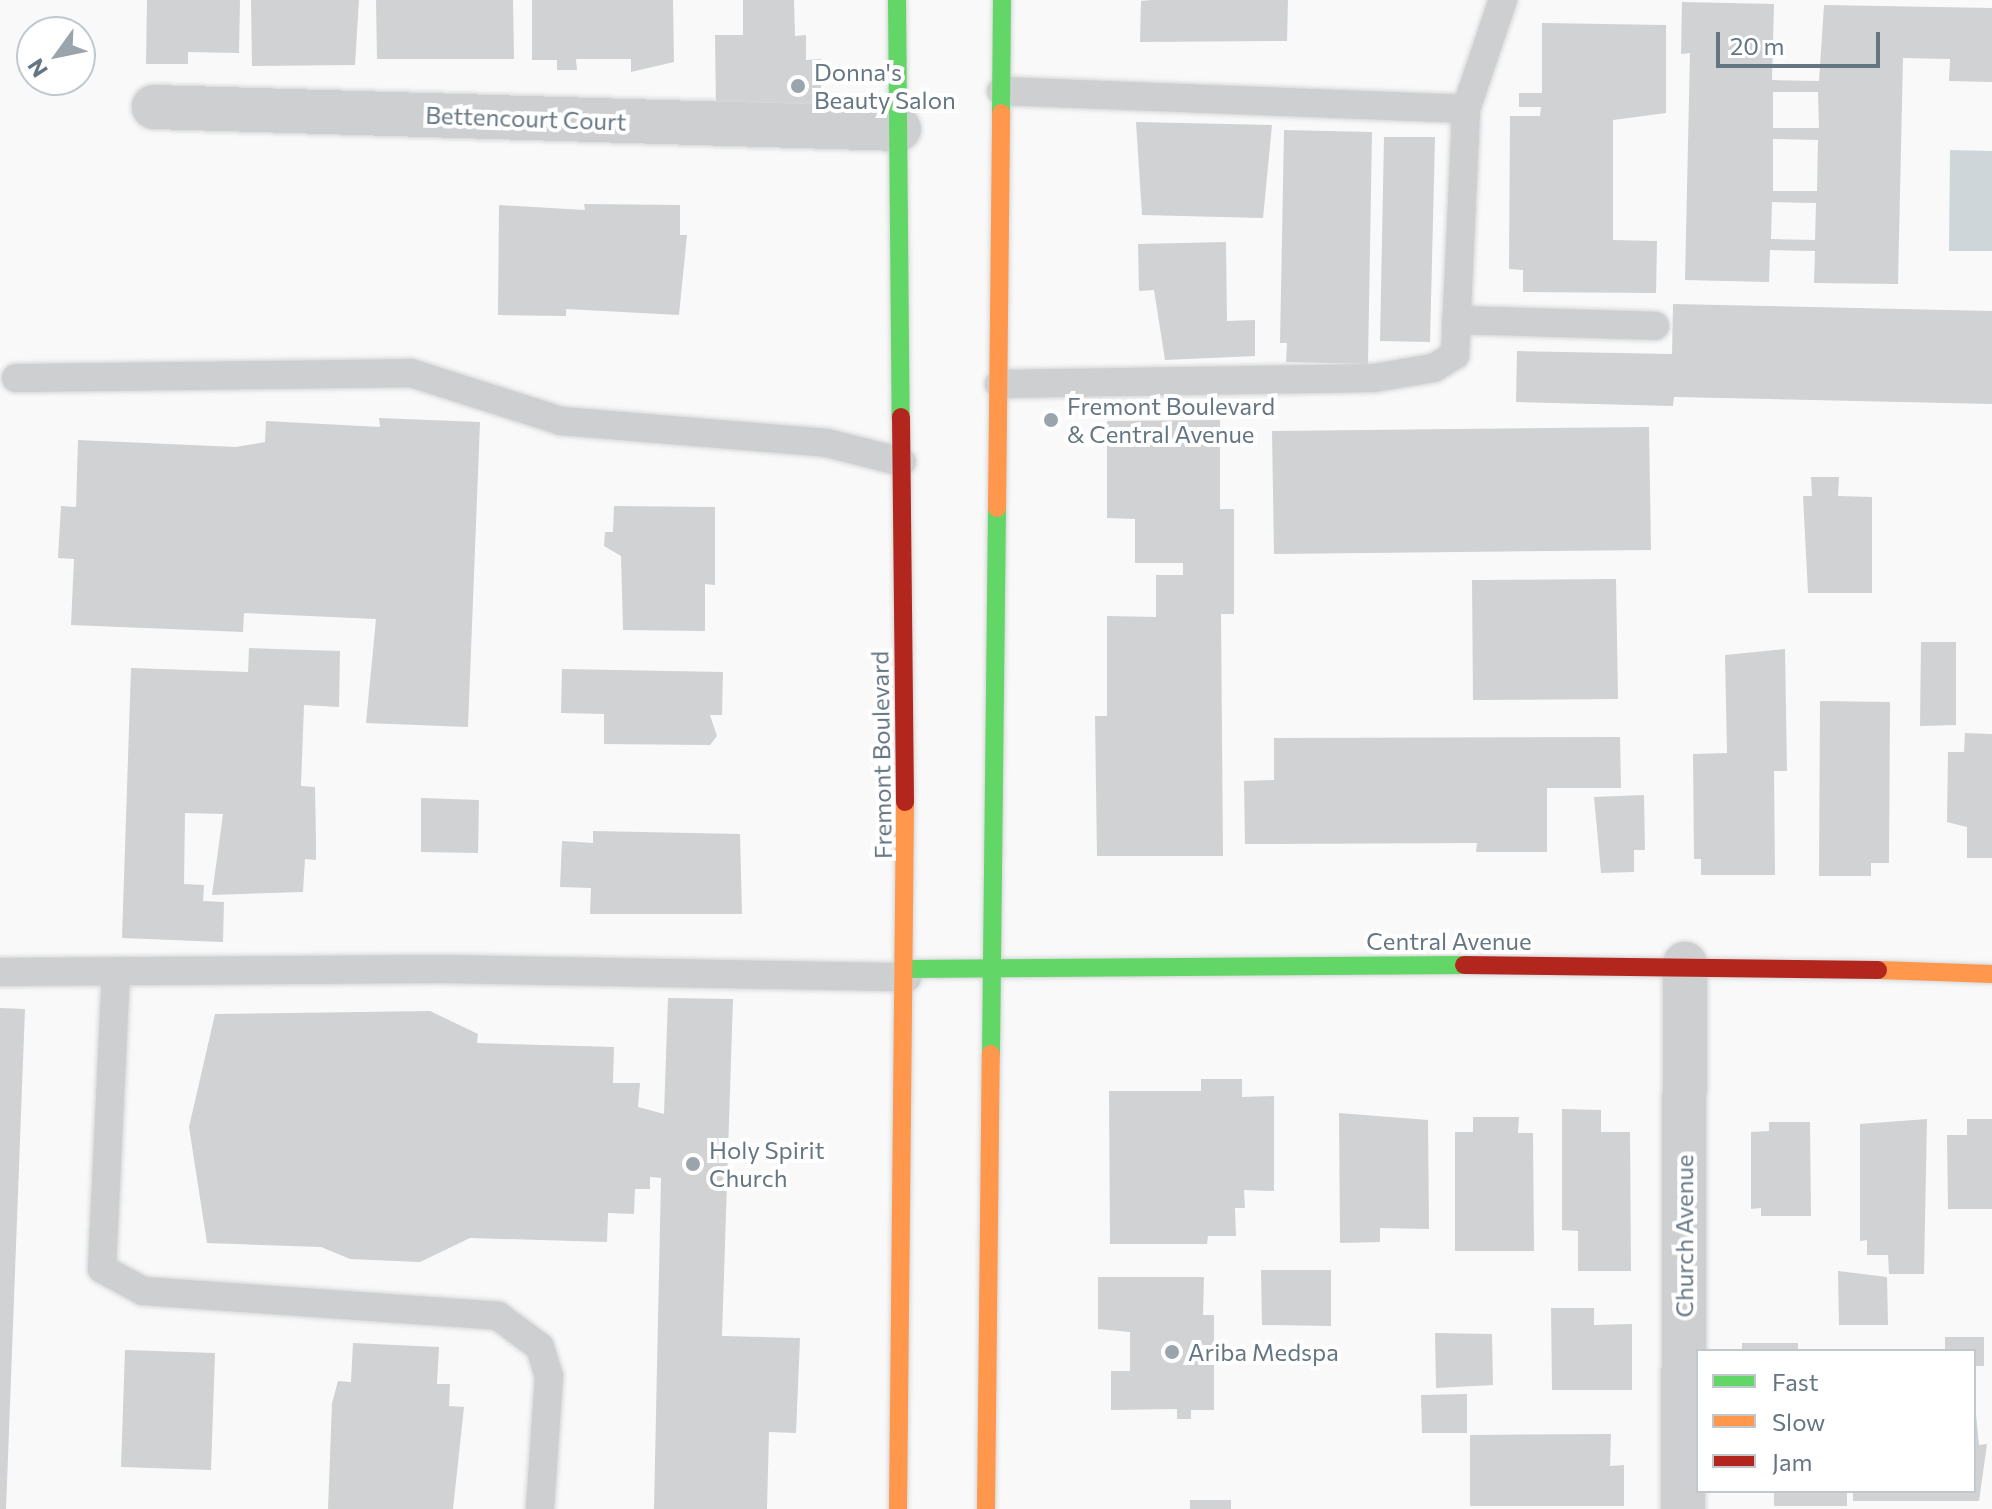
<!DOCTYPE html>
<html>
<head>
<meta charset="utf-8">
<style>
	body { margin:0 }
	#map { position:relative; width:1992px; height:1509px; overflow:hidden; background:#f9f9f9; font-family:Commissioner,sans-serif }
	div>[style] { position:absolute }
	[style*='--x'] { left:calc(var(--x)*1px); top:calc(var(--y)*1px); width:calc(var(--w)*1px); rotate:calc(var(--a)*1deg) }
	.water>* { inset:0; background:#ced6d9 }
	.building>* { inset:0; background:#d0d2d3 }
	.roads { filter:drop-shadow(0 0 2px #d5d6d7) drop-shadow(0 0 2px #d5d6d7) }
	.lane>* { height:28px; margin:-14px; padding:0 14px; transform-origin:14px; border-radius:14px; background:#cecfd0 }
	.street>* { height:44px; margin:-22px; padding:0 22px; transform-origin:22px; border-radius:22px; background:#cecfd0 }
	.fast>* { height:18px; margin:-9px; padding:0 9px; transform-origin:9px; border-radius:9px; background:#63d668 }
	.slow>* { height:18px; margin:-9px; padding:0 9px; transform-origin:9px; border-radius:9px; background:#ff974d }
	.jam>* { height:18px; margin:-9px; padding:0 9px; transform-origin:9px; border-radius:9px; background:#b3261e }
	.dots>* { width:22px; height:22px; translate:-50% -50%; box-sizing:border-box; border:4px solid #fff; border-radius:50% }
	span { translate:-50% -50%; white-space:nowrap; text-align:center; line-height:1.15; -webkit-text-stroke:8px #fff; paint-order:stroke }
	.poi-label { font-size:24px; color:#657683 }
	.left { translate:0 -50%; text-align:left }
	.street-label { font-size:24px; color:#657683 }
	.legend { position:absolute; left:1696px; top:1349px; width:280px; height:144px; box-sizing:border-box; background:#fff; border:2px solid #c1c8cd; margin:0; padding:10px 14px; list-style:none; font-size:24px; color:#657683 }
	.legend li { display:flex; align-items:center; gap:16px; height:40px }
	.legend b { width:40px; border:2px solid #c1c8cd }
	.north { position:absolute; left:16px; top:16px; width:80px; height:80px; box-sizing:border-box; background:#fff; border:2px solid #c1c8cd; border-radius:50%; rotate:237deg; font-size:22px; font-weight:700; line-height:32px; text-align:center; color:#657683 }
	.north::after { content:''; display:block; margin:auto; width:28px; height:36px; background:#99a4ac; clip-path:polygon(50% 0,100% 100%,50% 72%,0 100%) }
	.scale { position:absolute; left:1716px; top:32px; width:164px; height:36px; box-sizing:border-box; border:4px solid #657683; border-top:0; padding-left:10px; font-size:24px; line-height:28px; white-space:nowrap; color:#657683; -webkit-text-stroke:6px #fff; paint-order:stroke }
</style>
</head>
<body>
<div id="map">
	<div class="water">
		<div style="clip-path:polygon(1950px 150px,1992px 151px,1992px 251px,1949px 251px)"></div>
	</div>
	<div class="building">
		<div style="clip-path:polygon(147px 0,240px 0,239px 53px,188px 52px,188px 64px,146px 64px)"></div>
		<div style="clip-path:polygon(251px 0,359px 0,355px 65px,252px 66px)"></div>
		<div style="clip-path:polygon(376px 0,513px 0,514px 59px,377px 59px)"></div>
		<div style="clip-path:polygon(532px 0,673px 0,674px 62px,631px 72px,631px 59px,576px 59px,577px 70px,557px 70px,557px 60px,532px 60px)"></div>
		<div style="clip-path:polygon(743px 0,794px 0,795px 36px,806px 35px,806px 60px,821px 59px,821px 110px,716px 110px,715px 35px,743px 35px)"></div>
		<div style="clip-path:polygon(1151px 0,1288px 0,1287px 41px,1140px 42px,1141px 1px)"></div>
		<div style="clip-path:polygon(evenodd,1682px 2px,1774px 4px,1772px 80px,1819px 81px,1824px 5px,1992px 8px,1992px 82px,1949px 81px,1950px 59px,1903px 58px,1898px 284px,1814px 283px,1815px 251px,1770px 250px,1769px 282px,1685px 280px,1690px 53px,1681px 54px,1682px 2px,1773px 92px,1818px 92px,1819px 128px,1773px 128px,1773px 92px,1682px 2px,1773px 139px,1818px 140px,1817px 191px,1773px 191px,1773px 139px,1682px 2px,1772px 202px,1816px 203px,1815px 240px,1771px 239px,1772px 202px)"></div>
		<div style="clip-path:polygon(1542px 23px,1666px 25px,1666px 113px,1613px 120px,1613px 240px,1657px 241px,1656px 293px,1523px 292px,1523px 270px,1509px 269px,1510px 116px,1540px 116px,1541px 107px,1519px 107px,1519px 93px,1542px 93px)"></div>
		<div style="clip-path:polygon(1136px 122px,1272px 125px,1263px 218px,1142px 215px)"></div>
		<div style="clip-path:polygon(1284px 130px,1372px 132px,1368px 364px,1286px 362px,1287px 343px,1280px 343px)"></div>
		<div style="clip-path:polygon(1384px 137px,1435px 137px,1430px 342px,1380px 341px)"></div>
		<div style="clip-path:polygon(584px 204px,680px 205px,680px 235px,687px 235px,679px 315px,566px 309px,566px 316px,498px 315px,499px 205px,585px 210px)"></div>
		<div style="clip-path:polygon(1226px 242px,1227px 321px,1255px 320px,1255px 356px,1165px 360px,1154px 290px,1139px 291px,1138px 244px)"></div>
		<div style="clip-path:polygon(1673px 304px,1992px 311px,1992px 404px,1674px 397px,1673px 406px,1516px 402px,1517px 351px,1672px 354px)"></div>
		<div style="clip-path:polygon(379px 418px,480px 422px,468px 727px,366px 723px,376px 619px,244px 613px,243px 632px,71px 625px,74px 559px,58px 558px,61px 506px,76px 507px,78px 440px,236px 447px,265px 442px,266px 421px,380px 427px)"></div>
		<div style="clip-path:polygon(1220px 420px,1220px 509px,1234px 509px,1234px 614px,1221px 614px,1223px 856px,1097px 856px,1095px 716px,1107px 716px,1107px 616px,1156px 617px,1156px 575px,1183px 575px,1183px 563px,1135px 563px,1135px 519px,1107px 518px,1107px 421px)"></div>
		<div style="clip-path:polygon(1649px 427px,1651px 550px,1274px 554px,1272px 431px)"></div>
		<div style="clip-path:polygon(1811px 477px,1839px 477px,1838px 496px,1872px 497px,1872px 593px,1808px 593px,1803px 496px,1812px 496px)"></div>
		<div style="clip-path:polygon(614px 506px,715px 507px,715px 585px,705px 584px,705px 631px,623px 630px,621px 556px,604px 546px,605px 532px,613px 532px)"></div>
		<div style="clip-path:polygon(1616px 579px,1618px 699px,1473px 700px,1472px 580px)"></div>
		<div style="clip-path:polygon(1921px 642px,1956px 642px,1956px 725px,1920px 726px)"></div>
		<div style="clip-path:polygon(249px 648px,340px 651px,339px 707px,304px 705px,301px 786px,315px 787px,316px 839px,316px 860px,305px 859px,303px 892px,212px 895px,223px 814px,185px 813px,184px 884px,204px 885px,203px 901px,224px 902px,223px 942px,122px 938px,131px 668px,248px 672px)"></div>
		<div style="clip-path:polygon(1785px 649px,1787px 771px,1774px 771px,1775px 875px,1701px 875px,1701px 859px,1694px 859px,1693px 754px,1727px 753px,1725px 655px)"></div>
		<div style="clip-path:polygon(562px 669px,723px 672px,722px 715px,710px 715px,717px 736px,710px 745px,604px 744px,604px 714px,561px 713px)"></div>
		<div style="clip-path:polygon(1820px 701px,1890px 702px,1889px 863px,1871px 863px,1871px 876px,1819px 876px)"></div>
		<div style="clip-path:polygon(1965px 733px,1992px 734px,1992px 858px,1967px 858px,1967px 827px,1947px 822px,1948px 752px,1964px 752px)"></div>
		<div style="clip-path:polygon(1620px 737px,1621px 788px,1547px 788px,1547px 852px,1476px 852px,1477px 843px,1245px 844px,1244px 781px,1274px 780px,1274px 738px)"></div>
		<div style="clip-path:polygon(1644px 795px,1645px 850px,1634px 850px,1634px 872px,1601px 873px,1594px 797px)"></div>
		<div style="clip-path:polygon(421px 798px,479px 800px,478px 853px,421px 852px)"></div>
		<div style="clip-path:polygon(593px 831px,740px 834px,742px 914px,590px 914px,591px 888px,560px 887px,562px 841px,593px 843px)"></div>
		<div style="clip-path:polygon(668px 998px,733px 999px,722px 1336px,800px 1338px,796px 1433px,769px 1432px,767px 1509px,654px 1509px,661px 1178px,650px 1177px,650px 1189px,635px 1189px,634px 1214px,608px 1213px,607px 1242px,470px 1238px,420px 1262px,350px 1259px,321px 1247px,207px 1243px,189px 1127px,215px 1014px,430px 1011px,478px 1034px,477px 1043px,614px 1047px,613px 1083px,640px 1083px,638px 1107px,664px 1114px)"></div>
		<div style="clip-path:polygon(0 1008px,25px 1009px,6px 1509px,0 1509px)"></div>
		<div style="clip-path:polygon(1201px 1079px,1242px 1079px,1242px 1097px,1274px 1096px,1274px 1191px,1244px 1190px,1245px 1208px,1235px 1208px,1236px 1236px,1208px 1236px,1207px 1244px,1110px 1244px,1109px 1091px,1201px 1091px)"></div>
		<div style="clip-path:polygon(1562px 1109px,1601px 1110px,1601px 1132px,1630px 1132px,1631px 1271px,1578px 1271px,1578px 1231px,1562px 1230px)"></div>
		<div style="clip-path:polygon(1339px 1113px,1428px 1120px,1429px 1229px,1380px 1228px,1380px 1242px,1340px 1243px)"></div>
		<div style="clip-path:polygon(1473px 1117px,1519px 1117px,1518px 1133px,1533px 1133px,1534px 1251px,1455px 1251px,1455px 1132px,1473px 1132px)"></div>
		<div style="clip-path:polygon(1927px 1119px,1924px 1274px,1889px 1274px,1888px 1255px,1867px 1255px,1867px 1240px,1860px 1241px,1860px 1124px)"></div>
		<div style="clip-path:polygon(1967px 1119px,1992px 1119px,1992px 1209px,1948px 1209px,1947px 1135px,1967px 1135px)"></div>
		<div style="clip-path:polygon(1769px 1122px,1810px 1122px,1811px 1216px,1761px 1216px,1761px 1208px,1751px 1209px,1751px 1132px,1769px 1131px)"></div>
		<div style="clip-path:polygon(1261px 1270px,1331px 1270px,1331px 1326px,1262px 1325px)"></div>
		<div style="clip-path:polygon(1838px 1271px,1887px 1277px,1888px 1325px,1839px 1325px)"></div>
		<div style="clip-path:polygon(1098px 1277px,1204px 1277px,1203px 1315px,1214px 1315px,1214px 1410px,1191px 1410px,1191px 1419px,1177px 1419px,1177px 1409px,1111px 1410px,1111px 1371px,1130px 1371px,1130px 1332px,1098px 1329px)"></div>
		<div style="clip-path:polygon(1551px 1308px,1594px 1308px,1594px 1325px,1632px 1324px,1632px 1390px,1552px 1390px)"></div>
		<div style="clip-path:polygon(1435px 1333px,1492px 1334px,1493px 1385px,1436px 1388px)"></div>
		<div style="clip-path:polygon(1945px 1337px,1984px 1337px,1984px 1366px,1974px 1366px,1974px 1351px,1945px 1351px)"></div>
		<div style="clip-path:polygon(353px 1343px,439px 1347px,437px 1384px,450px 1384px,449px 1406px,464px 1407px,453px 1509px,328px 1509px,332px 1403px,338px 1381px,351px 1382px)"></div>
		<div style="clip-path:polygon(1742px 1343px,1798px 1343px,1798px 1351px,1742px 1351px)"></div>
		<div style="clip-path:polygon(125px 1350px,215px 1353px,211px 1470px,121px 1467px)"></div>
		<div style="clip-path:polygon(1974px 1393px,1979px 1445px,1987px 1444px,1979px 1501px,1853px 1501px,1853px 1491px,1974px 1491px)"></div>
		<div style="clip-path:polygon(1467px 1394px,1467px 1433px,1422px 1433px,1421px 1395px)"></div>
		<div style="clip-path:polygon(1611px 1434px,1610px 1466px,1624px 1465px,1624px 1506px,1470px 1506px,1470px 1435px)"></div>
		<div style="clip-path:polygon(1774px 1491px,1847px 1491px,1847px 1506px,1774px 1506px)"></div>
		<div style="clip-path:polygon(1190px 1500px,1231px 1500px,1231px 1509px,1190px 1509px)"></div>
	</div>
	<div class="roads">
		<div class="lane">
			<div style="--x:1466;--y:109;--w:115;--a:-71.3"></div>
			<div style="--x:1456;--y:320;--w:199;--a:1.7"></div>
			<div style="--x:16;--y:378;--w:395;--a:-0.7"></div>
			<div style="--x:411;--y:373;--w:157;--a:17.7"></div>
			<div style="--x:561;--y:421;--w:267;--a:4.7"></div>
			<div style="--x:827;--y:443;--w:77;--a:14.2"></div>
			<div style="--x:999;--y:384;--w:375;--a:-0.9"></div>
			<div style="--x:1374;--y:378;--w:61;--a:-9.5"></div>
			<div style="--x:1434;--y:368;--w:25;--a:-32"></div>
			<div style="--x:1455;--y:355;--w:246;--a:-87.4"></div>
			<div style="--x:1466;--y:109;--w:465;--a:-177.8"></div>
			<div style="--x:116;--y:971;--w:298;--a:92.7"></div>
			<div style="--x:102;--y:1269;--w:47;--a:28.2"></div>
			<div style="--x:143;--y:1291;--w:356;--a:4"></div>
			<div style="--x:498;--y:1316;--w:52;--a:36.4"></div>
			<div style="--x:540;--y:1347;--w:30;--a:73"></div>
			<div style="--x:549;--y:1376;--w:133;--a:93.9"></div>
			<div style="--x:0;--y:972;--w:440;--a:-0.4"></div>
			<div style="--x:440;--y:969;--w:467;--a:1"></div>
		</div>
		<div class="street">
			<div style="--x:154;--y:107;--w:745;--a:1.69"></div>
			<div style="--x:1683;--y:1509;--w:545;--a:-89.79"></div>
		</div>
		<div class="fast">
			<div style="--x:897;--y:0;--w:417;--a:89.5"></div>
			<div style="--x:1001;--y:113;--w:113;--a:-89.5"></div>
			<div style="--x:907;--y:969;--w:557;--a:-0.41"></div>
			<div style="--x:991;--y:1054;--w:546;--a:-89.37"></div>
		</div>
		<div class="slow">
			<div style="--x:997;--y:508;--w:395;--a:-89.4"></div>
			<div style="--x:1878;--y:970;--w:114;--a:2"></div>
			<div style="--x:898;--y:1509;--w:707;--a:-89.43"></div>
			<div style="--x:986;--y:1509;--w:455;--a:-89.4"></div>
		</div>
		<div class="jam">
			<div style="--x:901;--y:417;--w:385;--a:89.4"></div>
			<div style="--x:1464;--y:965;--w:414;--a:0.7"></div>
		</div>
	</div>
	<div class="dots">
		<div style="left:798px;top:86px;background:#99a4ac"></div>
		<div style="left:1051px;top:420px;background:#99a4ac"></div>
		<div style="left:693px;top:1164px;background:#99a4ac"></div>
		<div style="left:1172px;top:1352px;background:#99a4ac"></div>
	</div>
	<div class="poi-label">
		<span class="left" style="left:814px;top:86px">Donna's<br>Beauty Salon</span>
		<span class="left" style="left:1067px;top:420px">Fremont Boulevard<br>&amp; Central Avenue</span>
		<span class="left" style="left:709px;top:1164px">Holy Spirit<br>Church</span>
		<span class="left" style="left:1188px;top:1352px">Ariba Medspa</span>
	</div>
	<div class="street-label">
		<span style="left:526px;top:118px;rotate:2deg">Bettencourt Court</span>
		<span style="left:881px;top:755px;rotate:-91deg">Fremont Boulevard</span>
		<span style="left:1449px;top:941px">Central Avenue</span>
		<span style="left:1684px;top:1236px;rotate:-90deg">Church Avenue</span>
	</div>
	<ul class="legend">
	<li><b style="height:10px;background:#63d668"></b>Fast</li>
	<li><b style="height:10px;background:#ff974d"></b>Slow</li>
	<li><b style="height:10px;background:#b3261e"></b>Jam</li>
	</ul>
	<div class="north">N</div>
	<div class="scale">20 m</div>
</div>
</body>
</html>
